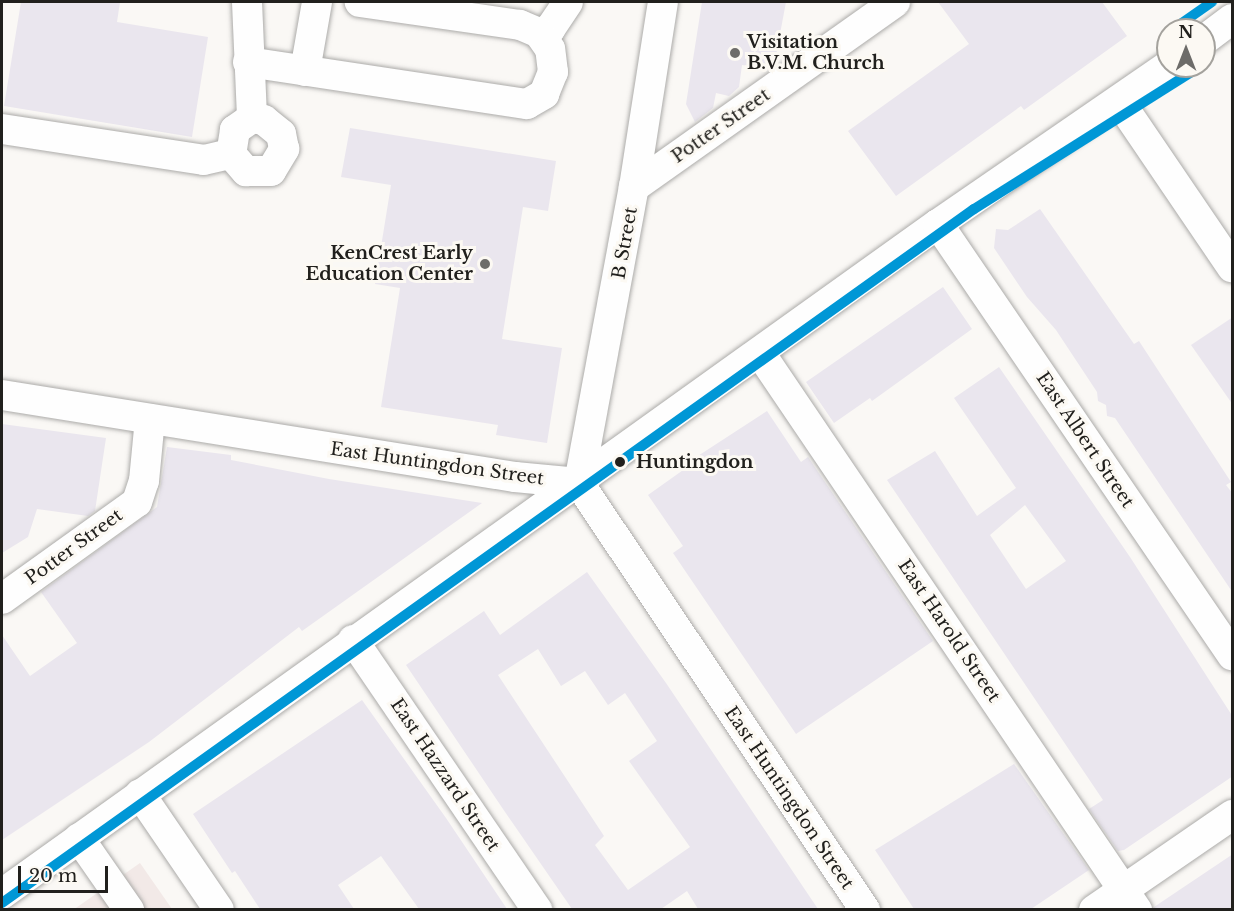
<!DOCTYPE html>
<html>
<head>
<meta charset="utf-8">
<style>
	body { margin:0 }
	#map { position:relative; width:1234px; height:911px; overflow:hidden; background:#faf8f5; font-family:"Libre Baskerville",serif }
	div>[style] { position:absolute }
	[style*='--x'] { left:calc(var(--x)*1px); top:calc(var(--y)*1px); width:calc(var(--w)*1px); rotate:calc(var(--a)*1deg) }
	.education>* { inset:0; background:#f2e9e7 }
	.building>* { inset:0; background:#eae6ee }
	.roads { filter:drop-shadow(0 0 2px #acaba9) drop-shadow(0 0 2px #acaba9) }
	.minor>* { height:30px; margin:-15px; padding:0 15px; transform-origin:15px; border-radius:15px; background:#fefefe }
	.metro-1>* { height:10px; margin:-5px; padding:0 5px; transform-origin:5px; border-radius:5px; background:#0097d6 }
	.dots>* { width:16px; height:16px; translate:-50% -50%; box-sizing:border-box; border:3px solid #fcf9f3; border-radius:50% }
	span { translate:-50% -50%; white-space:nowrap; text-align:center; line-height:1.15; -webkit-text-stroke:6px #fcf9f3; paint-order:stroke }
	.poi-label { font-size:18px; color:#21201d; font-weight:700 }
	.left { translate:0 -50%; text-align:left }
	.right { translate:-100% -50%; text-align:right }
	.street-label { font-size:18px; color:#21201d }
	.stop-label { font-size:18px; color:#21201d; font-weight:700 }
	.frame { position:absolute; inset:0; border:3px solid #21201d; pointer-events:none }
	.north { position:absolute; left:1156px; top:18px; width:60px; height:60px; box-sizing:border-box; background:#fcf9f3; border:2px solid #a4a29d; border-radius:50%; rotate:0deg; font-size:16px; font-weight:700; line-height:24px; text-align:center; color:#21201d }
	.north::after { content:''; display:block; margin:auto; width:21px; height:27px; background:#6d6c69; clip-path:polygon(50% 0,100% 100%,50% 72%,0 100%) }
	.scale { position:absolute; left:18px; top:866px; width:90px; height:27px; box-sizing:border-box; border:3px solid #21201d; border-top:0; padding-left:8px; font-size:18px; line-height:21px; white-space:nowrap; color:#21201d; -webkit-text-stroke:4px #fcf9f3; paint-order:stroke }
</style>
</head>
<body>
<div id="map">
	<div class="education">
		<div style="clip-path:polygon(140px 863px,172px 909px,73px 910px)"></div>
	</div>
	<div class="building">
		<div style="clip-path:polygon(21px 2px,120px 2px,117px 22px,208px 37px,192px 137px,4px 106px)"></div>
		<div style="clip-path:polygon(702px 2px,786px 2px,774px 66px,769px 70px,742px 65px,739px 87px,729px 96px,716px 93px,713px 108px,695px 122px,686px 104px)"></div>
		<div style="clip-path:polygon(938px 2px,1102px 2px,1127px 36px,1024px 110px,1021px 106px,896px 196px,848px 131px,969px 44px)"></div>
		<div style="clip-path:polygon(350px 128px,556px 161px,548px 211px,523px 207px,502px 339px,562px 348px,547px 443px,496px 435px,498px 425px,381px 407px,400px 288px,375px 284px,391px 185px,341px 177px)"></div>
		<div style="clip-path:polygon(1040px 209px,1134px 344px,1139px 341px,1231px 482px,1226px 485px,1233px 494px,1233px 593px,1115px 418px,1107px 416px,1106px 405px,1098px 401px,1097px 392px,1056px 330px,1027px 297px,994px 248px,996px 229px,1008px 230px)"></div>
		<div style="clip-path:polygon(943px 287px,972px 329px,872px 401px,870px 398px,834px 423px,806px 382px)"></div>
		<div style="clip-path:polygon(1233px 317px,1233px 405px,1191px 345px)"></div>
		<div style="clip-path:polygon(evenodd,999px 367px,1130px 557px,1233px 717px,1233px 776px,1124px 850px,1118px 851px,1089px 809px,1103px 800px,887px 480px,935px 451px,977px 516px,1016px 488px,954px 398px,999px 367px,1025px 505px,1066px 561px,1026px 589px,990px 535px,1025px 505px)"></div>
		<div style="clip-path:polygon(767px 411px,801px 462px,808px 457px,933px 641px,796px 734px,673px 553px,683px 546px,648px 495px,686px 468px,684px 465px)"></div>
		<div style="clip-path:polygon(2px 424px,106px 438px,95px 511px,88px 516px,37px 509px,28px 537px,2px 553px)"></div>
		<div style="clip-path:polygon(167px 447px,231px 455px,231px 460px,329px 479px,482px 503px,302px 631px,299px 627px,149px 742px,2px 840px,2px 635px,30px 676px,77px 643px,41px 592px,157px 507px)"></div>
		<div style="clip-path:polygon(evenodd,587px 572px,666px 683px,818px 909px,698px 909px,687px 891px,661px 909px,572px 909px,503px 809px,406px 665px,484px 611px,500px 635px,587px 572px,538px 649px,561px 686px,585px 671px,608px 705px,625px 693px,657px 741px,629px 761px,690px 847px,628px 890px,595px 845px,604px 836px,498px 675px,538px 649px)"></div>
		<div style="clip-path:polygon(362px 700px,446px 818px,507px 909px,419px 909px,381px 856px,338px 885px,354px 909px,260px 909px,235px 871px,232px 873px,193px 814px)"></div>
		<div style="clip-path:polygon(1014px 764px,1089px 870px,1031px 909px,914px 909px,875px 850px)"></div>
		<div style="clip-path:polygon(1233px 854px,1233px 909px,1154px 909px,1154px 907px)"></div>
	</div>
	<div class="roads">
		<div class="minor">
			<div style="--x:247;--y:2;--w:116;--a:87.5"></div>
			<div style="--x:252;--y:118;--w:21;--a:145"></div>
			<div style="--x:235;--y:130;--w:24;--a:99"></div>
			<div style="--x:231;--y:154;--w:23;--a:49"></div>
			<div style="--x:246;--y:171;--w:25;--a:0"></div>
			<div style="--x:271;--y:171;--w:26;--a:-59"></div>
			<div style="--x:284;--y:149;--w:15;--a:-101"></div>
			<div style="--x:281;--y:134;--w:22;--a:-141"></div>
			<div style="--x:264;--y:120;--w:12;--a:-171"></div>
			<div style="--x:539;--y:33;--w:12;--a:-20"></div>
			<div style="--x:550;--y:29;--w:32;--a:-56"></div>
			<div style="--x:1204;--y:40;--w:35;--a:-37"></div>
			<div style="--x:248;--y:62;--w:282;--a:8.6"></div>
			<div style="--x:527;--y:104;--w:20;--a:-30"></div>
			<div style="--x:544;--y:94;--w:24;--a:-68"></div>
			<div style="--x:553;--y:72;--w:23;--a:-97"></div>
			<div style="--x:550;--y:49;--w:19;--a:-125"></div>
			<div style="--x:539;--y:33;--w:21;--a:-157"></div>
			<div style="--x:520;--y:25;--w:162;--a:-171.8"></div>
			<div style="--x:305;--y:71;--w:70;--a:-80.1"></div>
			<div style="--x:1119;--y:101;--w:201;--a:55.8"></div>
			<div style="--x:2;--y:129;--w:204;--a:8.7"></div>
			<div style="--x:204;--y:160;--w:28;--a:-13"></div>
			<div style="--x:634;--y:187;--w:320;--a:-35.3"></div>
			<div style="--x:938;--y:224;--w:522;--a:55.7"></div>
			<div style="--x:760;--y:353;--w:673;--a:55.91"></div>
			<div style="--x:2;--y:395;--w:520;--a:9.08"></div>
			<div style="--x:515;--y:477;--w:64;--a:5.4"></div>
			<div style="--x:579;--y:483;--w:514;--a:56.19"></div>
			<div style="--x:579;--y:483;--w:301;--a:-79.5"></div>
			<div style="--x:634;--y:187;--w:187;--a:-81.1"></div>
			<div style="--x:2;--y:599;--w:166;--a:-35.7"></div>
			<div style="--x:137;--y:502;--w:22;--a:-72"></div>
			<div style="--x:144;--y:481;--w:62;--a:-84.5"></div>
			<div style="--x:353;--y:640;--w:327;--a:55.7"></div>
			<div style="--x:140;--y:794;--w:140;--a:55.7"></div>
			<div style="--x:79;--y:838;--w:88;--a:55.2"></div>
			<div style="--x:2;--y:894;--w:1151;--a:-35.6"></div>
			<div style="--x:938;--y:224;--w:279;--a:-34.5"></div>
			<div style="--x:1094;--y:910;--w:168;--a:-34.5"></div>
		</div>
	</div>
	<div class="metro-1">
		<div style="--x:1172;--y:30;--w:49;--a:-35"></div>
		<div style="--x:2;--y:903;--w:1194;--a:-35.53"></div>
		<div style="--x:974;--y:209;--w:268;--a:-32.2"></div>
	</div>
	<div class="dots">
		<div style="left:735px;top:53px;background:#6d6c69"></div>
		<div style="left:485px;top:264px;background:#6d6c69"></div>
		<div style="left:620px;top:462px;background:#21201d"></div>
	</div>
	<div class="poi-label">
		<span class="left" style="left:747px;top:53px">Visitation<br>B.V.M. Church</span>
		<span class="right" style="left:473px;top:264px">KenCrest Early<br>Education Center</span>
	</div>
	<div class="street-label">
		<span style="left:721px;top:126px;rotate:-35deg">Potter Street</span>
		<span style="left:625px;top:243px;rotate:-80deg">B Street</span>
		<span style="left:1085px;top:440px;rotate:56deg">East Albert Street</span>
		<span style="left:437px;top:464px;rotate:8deg">East Huntingdon Street</span>
		<span style="left:74px;top:547px;rotate:-36deg">Potter Street</span>
		<span style="left:949px;top:631px;rotate:56deg">East Harold Street</span>
		<span style="left:445px;top:775px;rotate:56deg">East Hazzard Street</span>
		<span style="left:789px;top:798px;rotate:56deg">East Huntingdon Street</span>
	</div>
	<div class="stop-label">
		<span class="left" style="left:636px;top:462px">Huntingdon</span>
	</div>
	<div class="frame"></div>
	<div class="north">N</div>
	<div class="scale">20 m</div>
</div>
</body>
</html>
